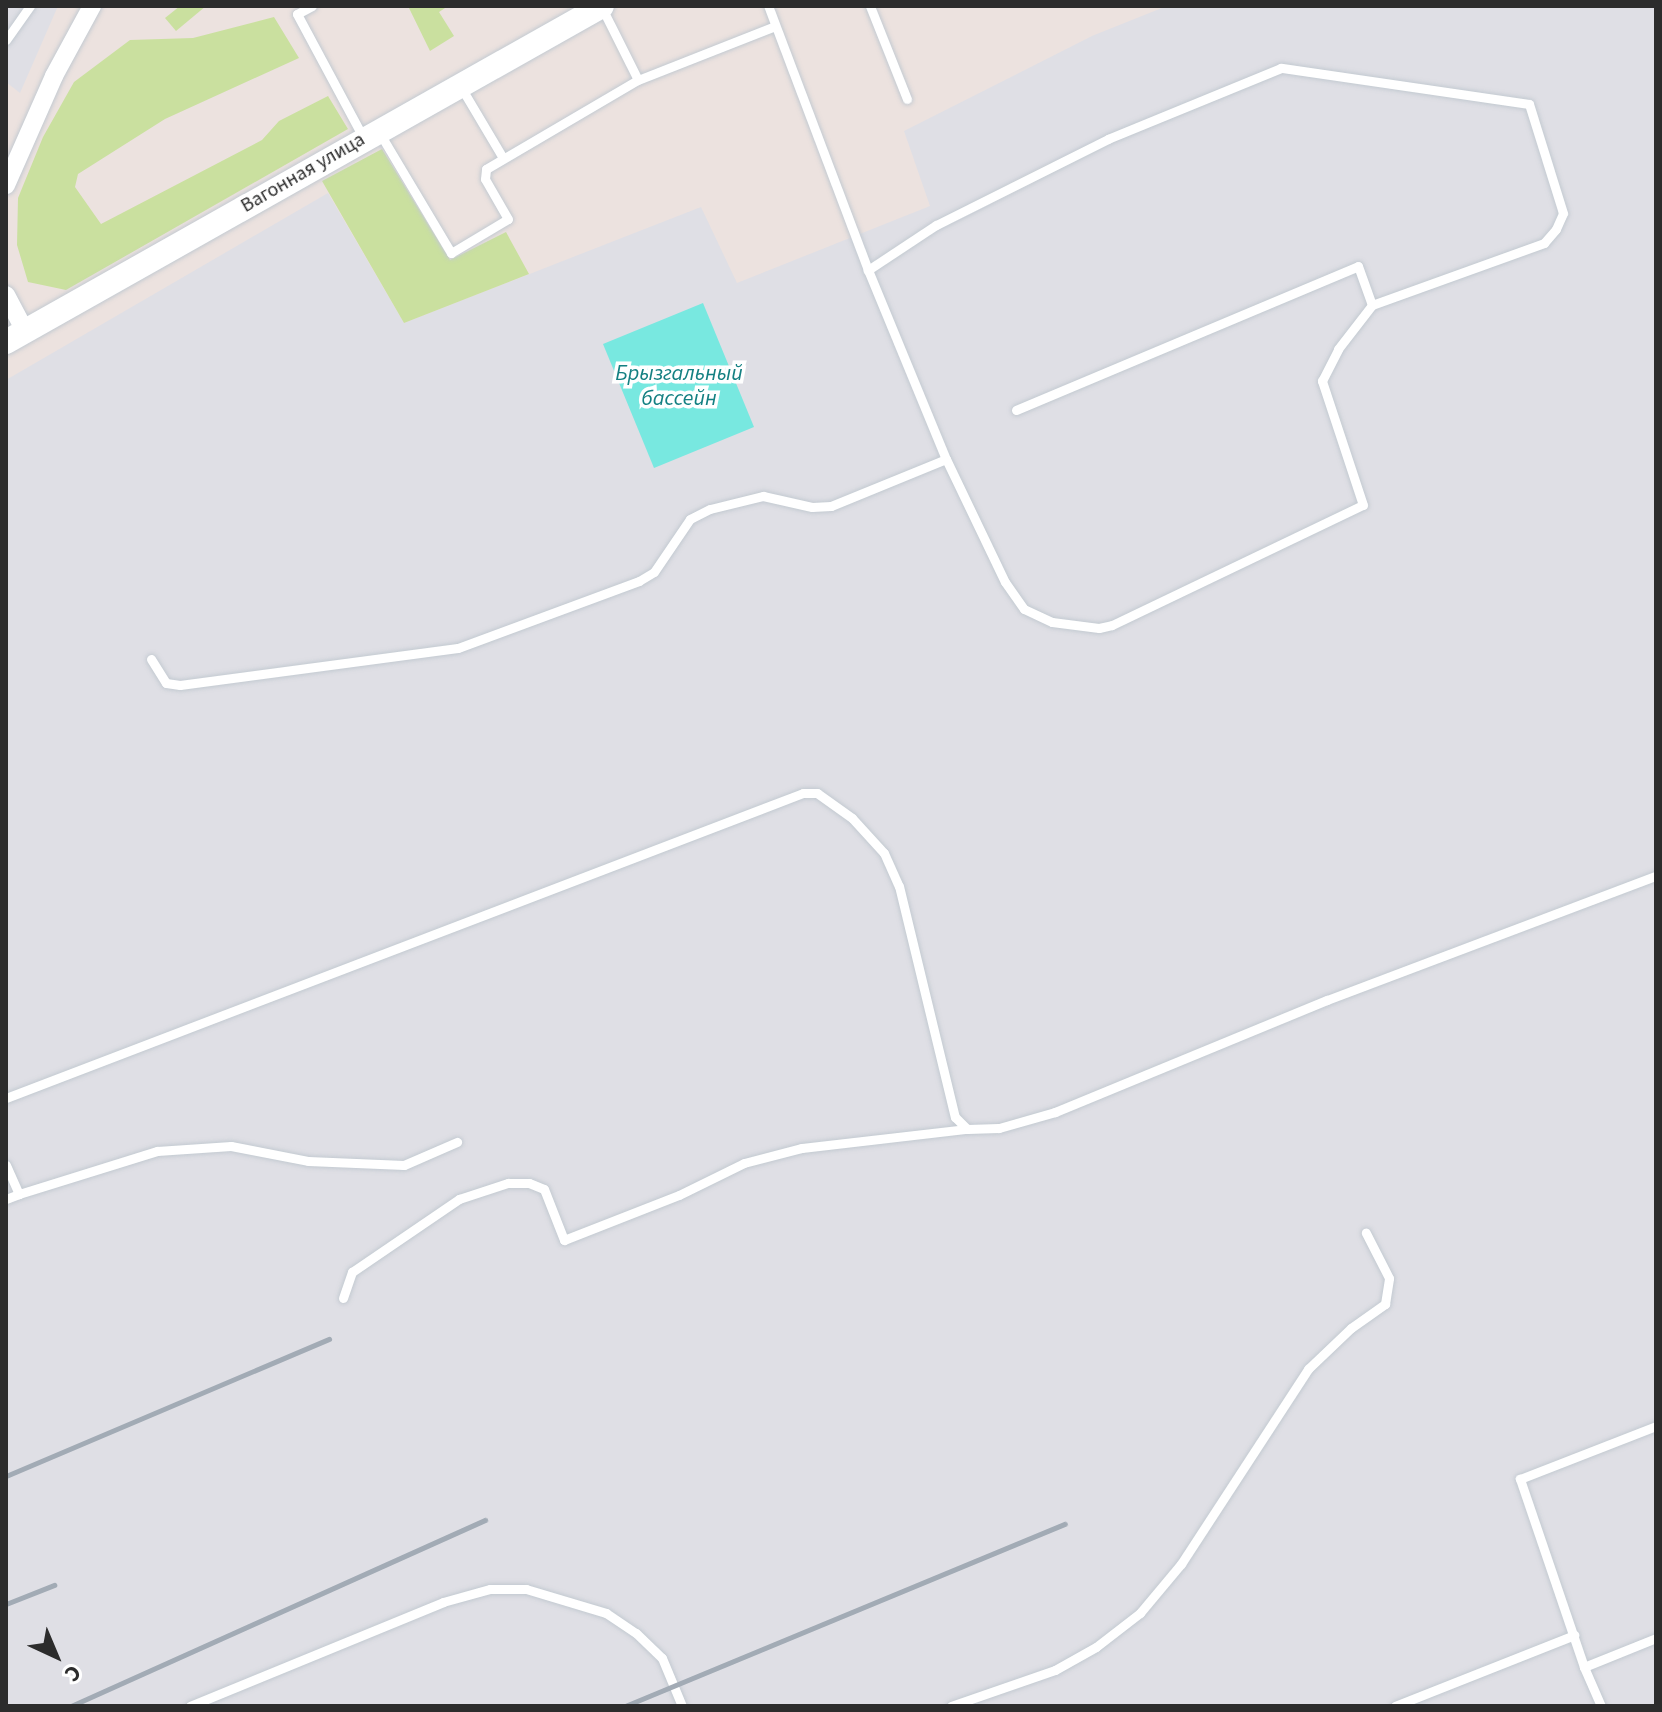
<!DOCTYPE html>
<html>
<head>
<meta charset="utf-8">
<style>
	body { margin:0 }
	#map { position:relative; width:1662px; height:1712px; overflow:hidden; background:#ece2df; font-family:"Source Sans 3",sans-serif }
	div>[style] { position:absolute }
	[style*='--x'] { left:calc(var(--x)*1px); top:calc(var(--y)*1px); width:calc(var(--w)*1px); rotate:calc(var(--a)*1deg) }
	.industrial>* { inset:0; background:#dfdfe5 }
	.green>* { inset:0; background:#cae09f }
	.water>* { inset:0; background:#78e8e0 }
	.roads { filter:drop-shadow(0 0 2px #c3cad1) drop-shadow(0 0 2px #c3cad1) }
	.service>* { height:9px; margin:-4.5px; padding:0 4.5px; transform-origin:4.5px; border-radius:4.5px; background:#fff }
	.minor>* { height:18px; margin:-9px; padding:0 9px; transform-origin:9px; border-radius:9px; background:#fff }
	.tertiary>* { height:24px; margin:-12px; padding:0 12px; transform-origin:12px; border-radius:12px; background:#fff }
	.rail>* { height:5px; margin:-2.5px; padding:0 2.5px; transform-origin:2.5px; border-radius:2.5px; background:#a2abb5 }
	span { translate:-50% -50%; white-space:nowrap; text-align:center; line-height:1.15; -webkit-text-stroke:7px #fff; paint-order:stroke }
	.street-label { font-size:20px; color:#2c2c2c }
	.water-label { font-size:22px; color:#148082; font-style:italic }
	.frame { position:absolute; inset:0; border:8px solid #2c2c2c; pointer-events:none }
	.north { position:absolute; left:16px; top:1616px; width:80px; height:80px; -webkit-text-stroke:6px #fff; paint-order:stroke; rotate:136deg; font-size:22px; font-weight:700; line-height:32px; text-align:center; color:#2c2c2c }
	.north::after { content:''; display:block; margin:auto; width:28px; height:36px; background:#2c2c2c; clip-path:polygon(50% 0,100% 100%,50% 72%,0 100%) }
</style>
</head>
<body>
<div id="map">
	<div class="industrial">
		<div style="clip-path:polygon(6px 6px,58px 6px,20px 93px,6px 82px)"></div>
		<div style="clip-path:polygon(1167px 6px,1656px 6px,1656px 1706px,6px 1706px,6px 380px,328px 193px,404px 323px,701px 207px,737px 283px,930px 206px,904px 131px,1092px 36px)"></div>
	</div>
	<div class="green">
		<div style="clip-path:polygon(180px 6px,206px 6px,176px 31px,165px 18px)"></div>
		<div style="clip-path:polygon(408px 6px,448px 6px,439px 12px,454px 36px,430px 51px)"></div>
		<div style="clip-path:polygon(274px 17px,299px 58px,165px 119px,78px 174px,75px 187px,101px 224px,262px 140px,279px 121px,328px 96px,348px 129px,66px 290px,28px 282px,17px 245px,18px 198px,43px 137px,74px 82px,130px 40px,193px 38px)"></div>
		<div style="clip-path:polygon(382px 149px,450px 260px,506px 232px,529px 274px,404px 323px,322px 181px)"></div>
	</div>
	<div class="water">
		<div style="clip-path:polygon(703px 303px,754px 427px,654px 468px,603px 344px)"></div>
	</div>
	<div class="roads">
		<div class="service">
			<div style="--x:312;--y:6;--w:17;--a:152"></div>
			<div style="--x:297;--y:14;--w:142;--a:61.8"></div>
			<div style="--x:870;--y:6;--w:100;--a:68.3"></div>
			<div style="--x:602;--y:8;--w:80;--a:63.4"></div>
			<div style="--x:6;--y:40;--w:42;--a:-54.8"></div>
			<div style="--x:462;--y:89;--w:80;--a:59.3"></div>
			<div style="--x:379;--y:132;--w:141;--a:59.2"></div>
			<div style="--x:451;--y:253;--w:66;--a:-30.8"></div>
			<div style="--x:508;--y:219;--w:46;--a:-119.9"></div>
			<div style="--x:485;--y:179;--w:10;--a:-84"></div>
			<div style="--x:486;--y:169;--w:176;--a:-30.4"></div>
			<div style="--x:638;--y:80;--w:147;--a:-21.5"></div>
			<div style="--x:868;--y:270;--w:204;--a:67.6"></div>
			<div style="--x:1016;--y:410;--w:371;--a:-22.8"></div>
			<div style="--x:1358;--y:266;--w:41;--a:70.3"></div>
			<div style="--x:151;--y:659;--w:28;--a:58"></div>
			<div style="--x:166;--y:683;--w:14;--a:8"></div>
			<div style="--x:180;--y:685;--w:280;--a:-7.6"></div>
			<div style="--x:458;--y:648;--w:193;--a:-20.3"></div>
			<div style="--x:639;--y:581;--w:17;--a:-31"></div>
			<div style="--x:654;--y:572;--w:64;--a:-55.8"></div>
			<div style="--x:690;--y:519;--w:22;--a:-27"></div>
			<div style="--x:710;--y:509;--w:55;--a:-13.8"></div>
			<div style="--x:763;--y:496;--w:50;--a:12.7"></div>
			<div style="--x:812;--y:507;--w:19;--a:-3"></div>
			<div style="--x:831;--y:506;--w:124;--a:-22.2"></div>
			<div style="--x:946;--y:459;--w:136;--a:64.4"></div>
			<div style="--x:1005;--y:582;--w:33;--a:55"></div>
			<div style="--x:1024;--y:609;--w:31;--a:25"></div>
			<div style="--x:1052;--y:622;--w:47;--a:7.3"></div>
			<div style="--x:1099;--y:628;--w:13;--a:-13"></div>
			<div style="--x:1112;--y:625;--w:278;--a:-25.6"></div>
			<div style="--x:1363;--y:505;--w:131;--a:-108.3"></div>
			<div style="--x:1322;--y:381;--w:36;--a:-63"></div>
			<div style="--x:1338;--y:349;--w:56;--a:-52.3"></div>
			<div style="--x:1372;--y:305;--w:183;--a:-19.8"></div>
			<div style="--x:1544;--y:243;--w:18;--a:-49"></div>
			<div style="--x:1556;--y:229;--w:17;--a:-66"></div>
			<div style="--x:1563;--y:213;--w:114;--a:-107.3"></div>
			<div style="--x:1529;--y:104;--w:251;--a:-171.7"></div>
			<div style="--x:1281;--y:68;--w:187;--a:157.7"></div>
			<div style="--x:1108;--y:139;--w:192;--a:153.4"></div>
			<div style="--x:936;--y:225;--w:82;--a:146.5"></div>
			<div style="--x:868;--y:270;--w:282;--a:-110.7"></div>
			<div style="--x:6;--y:1098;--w:853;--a:-20.94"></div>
			<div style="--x:803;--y:793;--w:14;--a:0"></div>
			<div style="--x:817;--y:793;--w:43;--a:35.5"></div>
			<div style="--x:852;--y:818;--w:47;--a:47.6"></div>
			<div style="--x:884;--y:853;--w:36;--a:66"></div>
			<div style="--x:899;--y:886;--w:238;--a:76.4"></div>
			<div style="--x:955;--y:1117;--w:17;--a:45"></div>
			<div style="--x:967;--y:1129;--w:32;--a:-2"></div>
			<div style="--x:999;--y:1128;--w:58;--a:-15.9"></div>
			<div style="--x:1055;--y:1112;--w:294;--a:-22.4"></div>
			<div style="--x:1327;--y:1000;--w:352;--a:-20.7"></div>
			<div style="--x:6;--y:1165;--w:32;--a:66"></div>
			<div style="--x:19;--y:1194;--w:145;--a:-17.3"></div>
			<div style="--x:157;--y:1151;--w:74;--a:-3.9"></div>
			<div style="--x:231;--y:1146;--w:78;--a:11"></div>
			<div style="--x:308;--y:1161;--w:96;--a:2.4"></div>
			<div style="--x:404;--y:1165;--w:58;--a:-23.5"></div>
			<div style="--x:6;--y:1199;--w:14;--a:-21"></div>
			<div style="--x:343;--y:1298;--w:28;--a:-71"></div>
			<div style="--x:352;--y:1272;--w:130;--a:-34.3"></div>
			<div style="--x:459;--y:1199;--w:52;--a:-18.1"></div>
			<div style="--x:508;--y:1183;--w:21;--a:0"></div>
			<div style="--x:529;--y:1183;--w:16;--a:22"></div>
			<div style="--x:544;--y:1189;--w:55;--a:68.6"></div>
			<div style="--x:564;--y:1240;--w:123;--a:-21.4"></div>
			<div style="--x:679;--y:1195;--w:72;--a:-26.2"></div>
			<div style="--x:744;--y:1163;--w:60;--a:-14.5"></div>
			<div style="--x:802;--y:1148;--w:166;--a:-6.6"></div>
			<div style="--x:1584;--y:1667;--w:199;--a:-108.8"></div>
			<div style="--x:1520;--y:1479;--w:146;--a:-21.3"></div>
			<div style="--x:190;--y:1706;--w:274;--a:-22.3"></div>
			<div style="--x:443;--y:1602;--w:49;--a:-15.5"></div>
			<div style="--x:490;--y:1589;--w:36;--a:0"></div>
			<div style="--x:526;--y:1589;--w:84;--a:16.7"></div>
			<div style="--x:606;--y:1613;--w:36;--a:34"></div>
			<div style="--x:636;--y:1633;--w:36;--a:44"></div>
			<div style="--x:662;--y:1658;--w:52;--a:67.4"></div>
			<div style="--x:951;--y:1706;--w:110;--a:-19.1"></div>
			<div style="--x:1055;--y:1670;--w:47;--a:-29.3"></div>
			<div style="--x:1096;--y:1647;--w:56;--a:-37.7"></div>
			<div style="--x:1140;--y:1613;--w:64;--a:-50.1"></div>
			<div style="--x:1181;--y:1564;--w:233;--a:-56.9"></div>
			<div style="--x:1308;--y:1369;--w:59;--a:-43.6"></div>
			<div style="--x:1351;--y:1328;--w:42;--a:-35.2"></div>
			<div style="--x:1385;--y:1304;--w:26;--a:-81"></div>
			<div style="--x:1389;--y:1278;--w:51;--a:-117.1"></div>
			<div style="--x:1395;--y:1706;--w:193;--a:-21.6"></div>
			<div style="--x:1601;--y:1706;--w:43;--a:-113.6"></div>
			<div style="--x:1584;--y:1667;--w:78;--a:-21.9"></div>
		</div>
		<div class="minor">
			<div style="--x:6;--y:185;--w:119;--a:-66.2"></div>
			<div style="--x:54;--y:76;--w:80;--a:-61.5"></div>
			<div style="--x:6;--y:295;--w:41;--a:62.2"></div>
		</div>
		<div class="tertiary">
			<div style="--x:6;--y:342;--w:684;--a:-29.41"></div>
		</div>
	</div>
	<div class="rail">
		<div style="--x:6;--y:1476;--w:351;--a:-23"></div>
		<div style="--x:6;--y:1604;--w:52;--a:-21.6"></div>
		<div style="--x:71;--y:1706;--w:454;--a:-24.2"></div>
		<div style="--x:625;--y:1706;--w:476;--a:-22.5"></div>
	</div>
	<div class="street-label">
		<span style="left:303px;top:173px;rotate:-30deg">Вагонная улица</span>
	</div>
	<div class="water-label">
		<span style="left:679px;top:386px">Брызгальный<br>бассейн</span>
	</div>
	<div class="frame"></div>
	<div class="north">С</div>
</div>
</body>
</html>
